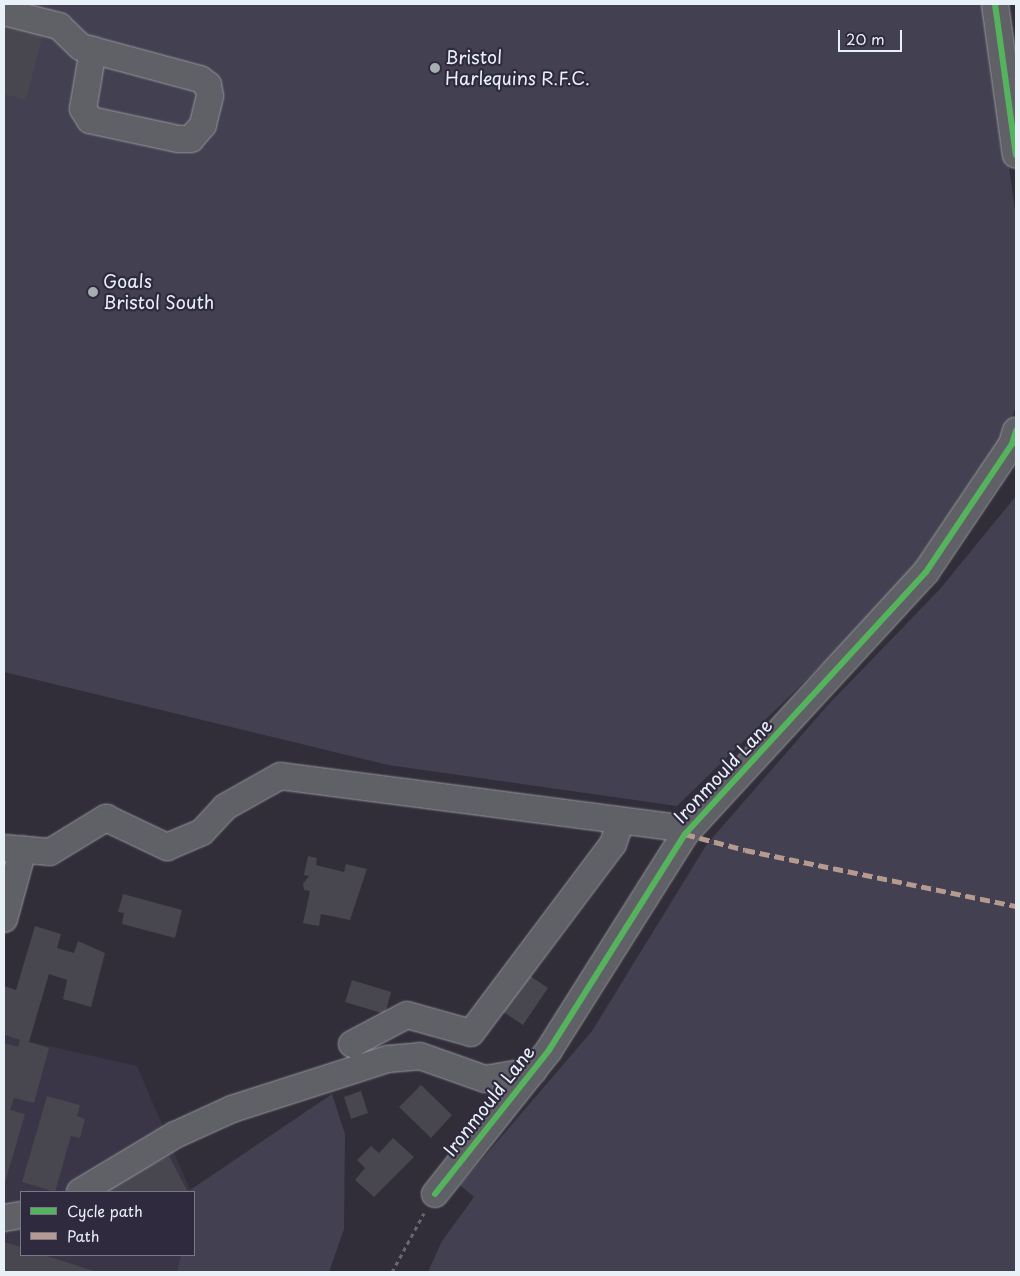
<!DOCTYPE html>
<html>
<head>
<meta charset="utf-8">
<style>
	body { margin:0 }
	#map { position:relative; width:1020px; height:1276px; overflow:hidden; background:#312e39; font-family:"Playpen Sans",sans-serif }
	div>[style] { position:absolute }
	[style*='--x'] { left:calc(var(--x)*1px); top:calc(var(--y)*1px); width:calc(var(--w)*1px); rotate:calc(var(--a)*1deg) }
	.built>* { inset:0; background:#3a3647 }
	.green>* { inset:0; background:#434151 }
	.building>* { inset:0; background:#48464e }
	.path>* { height:3px; margin-top:-1.5px; transform-origin:0; background:repeating-linear-gradient(90deg,#68686f 0 4px,transparent 0 8px) }
	.roads { filter:drop-shadow(0 0 1px #98999f) drop-shadow(0 0 1px #98999f) }
	.minor>* { height:26px; margin:-13px; padding:0 13px; transform-origin:13px; border-radius:13px; background:#606067 }
	.quiet>* { height:5px; margin-top:-2.5px; transform-origin:0; background:repeating-linear-gradient(90deg,#b69a8f 0 10px,transparent 0 15px) }
	.cycleway>* { height:6px; margin:-3px; padding:0 3px; transform-origin:3px; border-radius:3px; background:#56b35d }
	.dots>* { width:14px; height:14px; translate:-50% -50%; box-sizing:border-box; border:2px solid #2f2a3d; border-radius:50% }
	span { translate:-50% -50%; white-space:nowrap; text-align:center; line-height:1.15; -webkit-text-stroke:4.5px #2f2a3d; paint-order:stroke }
	.poi-label { font-size:18px; color:#e8f1f8 }
	.left { translate:0 -50%; text-align:left }
	.street-label { font-size:18px; color:#e8f1f8 }
	.frame { position:absolute; inset:0; border:5px solid #e8f1f8; pointer-events:none }
	.legend { position:absolute; left:20px; top:1191px; width:175px; height:65px; box-sizing:border-box; background:#2f2a3d; border:1px solid #797a88; margin:0; padding:6px 9px; list-style:none; font-size:15px; color:#e8f1f8 }
	.legend li { display:flex; align-items:center; gap:10px; height:25px }
	.legend b { width:25px; border:1px solid #797a88 }
	.scale { position:absolute; left:838px; top:30px; width:64px; height:22px; box-sizing:border-box; border:2px solid #e8f1f8; border-top:0; padding-left:6px; font-size:15px; line-height:18px; white-space:nowrap; color:#e8f1f8; -webkit-text-stroke:4px #2f2a3d; paint-order:stroke }
</style>
</head>
<body>
<div id="map">
	<div class="built">
		<div style="clip-path:polygon(4px 1036px,137px 1066px,191px 1192px,21px 1192px,21px 1255px,181px 1255px,177px 1272px,4px 1272px)"></div>
	</div>
	<div class="green">
		<div style="clip-path:polygon(4px 4px,986px 4px,1016px 217px,1016px 406px,1003px 442px,918px 571px,677px 806px,388px 765px,4px 672px)"></div>
		<div style="clip-path:polygon(1016px 496px,1016px 1272px,428px 1272px,442px 1241px,474px 1197px,460px 1185px,592px 1031px,707px 844px,827px 706px,940px 589px)"></div>
		<div style="clip-path:polygon(332px 1094px,345px 1134px,344px 1229px,329px 1272px,177px 1272px,181px 1255px,194px 1255px,195px 1202px,190px 1190px)"></div>
	</div>
	<div class="building">
		<div style="clip-path:polygon(4px 23px,43px 34px,26px 100px,4px 94px)"></div>
		<div style="clip-path:polygon(308px 856px,317px 858px,316px 865px,344px 872px,346px 864px,367px 869px,350px 920px,321px 914px,319px 926px,303px 923px,310px 891px,304px 890px,303px 884px,309px 876px,304px 875px)"></div>
		<div style="clip-path:polygon(123px 894px,182px 910px,175px 938px,122px 924px,124px 913px,118px 912px)"></div>
		<div style="clip-path:polygon(35px 926px,61px 934px,57px 948px,74px 953px,78px 941px,105px 953px,91px 1007px,63px 999px,67px 980px,49px 974px,29px 1042px,49px 1048px,34px 1103px,14px 1098px,10px 1110px,25px 1114px,4px 1186px,4px 1043px,18px 1047px,20px 1040px,4px 1035px,4px 986px,16px 990px)"></div>
		<div style="clip-path:polygon(524px 972px,548px 988px,523px 1025px,499px 1009px)"></div>
		<div style="clip-path:polygon(352px 980px,391px 992px,385px 1014px,345px 1002px)"></div>
		<div style="clip-path:polygon(421px 1085px,452px 1115px,431px 1138px,399px 1107px)"></div>
		<div style="clip-path:polygon(361px 1091px,368px 1113px,351px 1119px,344px 1097px)"></div>
		<div style="clip-path:polygon(47px 1096px,80px 1105px,77px 1116px,85px 1119px,80px 1138px,71px 1136px,55px 1192px,22px 1182px)"></div>
		<div style="clip-path:polygon(393px 1138px,414px 1157px,374px 1197px,355px 1180px,365px 1168px,357px 1160px,371px 1146px,379px 1153px)"></div>
		<div style="clip-path:polygon(169px 1156px,188px 1192px,99px 1192px)"></div>
		<div style="clip-path:polygon(4px 1242px,21px 1247px,21px 1255px,44px 1255px,97px 1272px,4px 1272px)"></div>
	</div>
	<div class="path">
		<div style="--x:392;--y:1272;--w:67;--a:-61.5"></div>
	</div>
	<div class="roads">
		<div class="minor">
			<div style="--x:995;--y:4;--w:152;--a:82.1"></div>
			<div style="--x:4;--y:12;--w:57;--a:14.3"></div>
			<div style="--x:59;--y:26;--w:30;--a:44"></div>
			<div style="--x:81;--y:47;--w:123;--a:15.1"></div>
			<div style="--x:200;--y:79;--w:10;--a:37"></div>
			<div style="--x:208;--y:85;--w:11;--a:80"></div>
			<div style="--x:210;--y:96;--w:30;--a:104"></div>
			<div style="--x:203;--y:125;--w:18;--a:131"></div>
			<div style="--x:191;--y:139;--w:13;--a:180"></div>
			<div style="--x:178;--y:139;--w:90;--a:-167.8"></div>
			<div style="--x:90;--y:120;--w:13;--a:-122"></div>
			<div style="--x:83;--y:109;--w:60;--a:-80.4"></div>
			<div style="--x:4;--y:848;--w:46;--a:5"></div>
			<div style="--x:50;--y:852;--w:66;--a:-31.3"></div>
			<div style="--x:106;--y:818;--w:68;--a:25.4"></div>
			<div style="--x:167;--y:847;--w:38;--a:-23"></div>
			<div style="--x:202;--y:832;--w:34;--a:-47"></div>
			<div style="--x:225;--y:807;--w:63;--a:-29.4"></div>
			<div style="--x:280;--y:776;--w:412;--a:7.4"></div>
			<div style="--x:4;--y:919;--w:72;--a:-74.6"></div>
			<div style="--x:352;--y:1044;--w:62;--a:-27.8"></div>
			<div style="--x:407;--y:1015;--w:66;--a:15.7"></div>
			<div style="--x:471;--y:1033;--w:236;--a:-53.1"></div>
			<div style="--x:613;--y:844;--w:24;--a:-71"></div>
			<div style="--x:80;--y:1192;--w:111;--a:-31"></div>
			<div style="--x:175;--y:1135;--w:63;--a:-24.5"></div>
			<div style="--x:232;--y:1109;--w:164;--a:-17.8"></div>
			<div style="--x:388;--y:1059;--w:32;--a:-5"></div>
			<div style="--x:420;--y:1056;--w:69;--a:19.5"></div>
			<div style="--x:485;--y:1079;--w:49;--a:-9.5"></div>
			<div style="--x:435;--y:1194;--w:184;--a:-51.6"></div>
			<div style="--x:549;--y:1050;--w:255;--a:-57.8"></div>
			<div style="--x:685;--y:834;--w:356;--a:-47.4"></div>
			<div style="--x:926;--y:572;--w:154;--a:-56.1"></div>
			<div style="--x:1012;--y:444;--w:14;--a:-73"></div>
			<div style="--x:4;--y:1218;--w:17;--a:-10"></div>
		</div>
	</div>
	<div class="quiet">
		<div style="--x:685;--y:834;--w:62;--a:14.9"></div>
		<div style="--x:745;--y:850;--w:277;--a:11.7"></div>
	</div>
	<div class="cycleway">
		<div style="--x:995;--y:4;--w:152;--a:82.1"></div>
		<div style="--x:435;--y:1194;--w:184;--a:-51.6"></div>
		<div style="--x:549;--y:1050;--w:255;--a:-57.8"></div>
		<div style="--x:685;--y:834;--w:356;--a:-47.4"></div>
		<div style="--x:926;--y:572;--w:154;--a:-56.1"></div>
		<div style="--x:1012;--y:444;--w:14;--a:-73"></div>
	</div>
	<div class="dots">
		<div style="left:435px;top:68px;background:#a8adb5"></div>
		<div style="left:93px;top:292px;background:#a8adb5"></div>
	</div>
	<div class="poi-label">
		<span class="left" style="left:445px;top:68px">Bristol<br>Harlequins R.F.C.</span>
		<span class="left" style="left:103px;top:292px">Goals<br>Bristol South</span>
	</div>
	<div class="street-label">
		<span style="left:723px;top:771px;rotate:-47deg">Ironmould Lane</span>
		<span style="left:489px;top:1101px;rotate:-52deg">Ironmould Lane</span>
	</div>
	<div class="frame"></div>
	<ul class="legend">
	<li><b style="height:6px;background:#56b35d"></b>Cycle path</li>
	<li><b style="height:6px;background:#b69a8f"></b>Path</li>
	</ul>
	<div class="scale">20 m</div>
</div>
</body>
</html>
